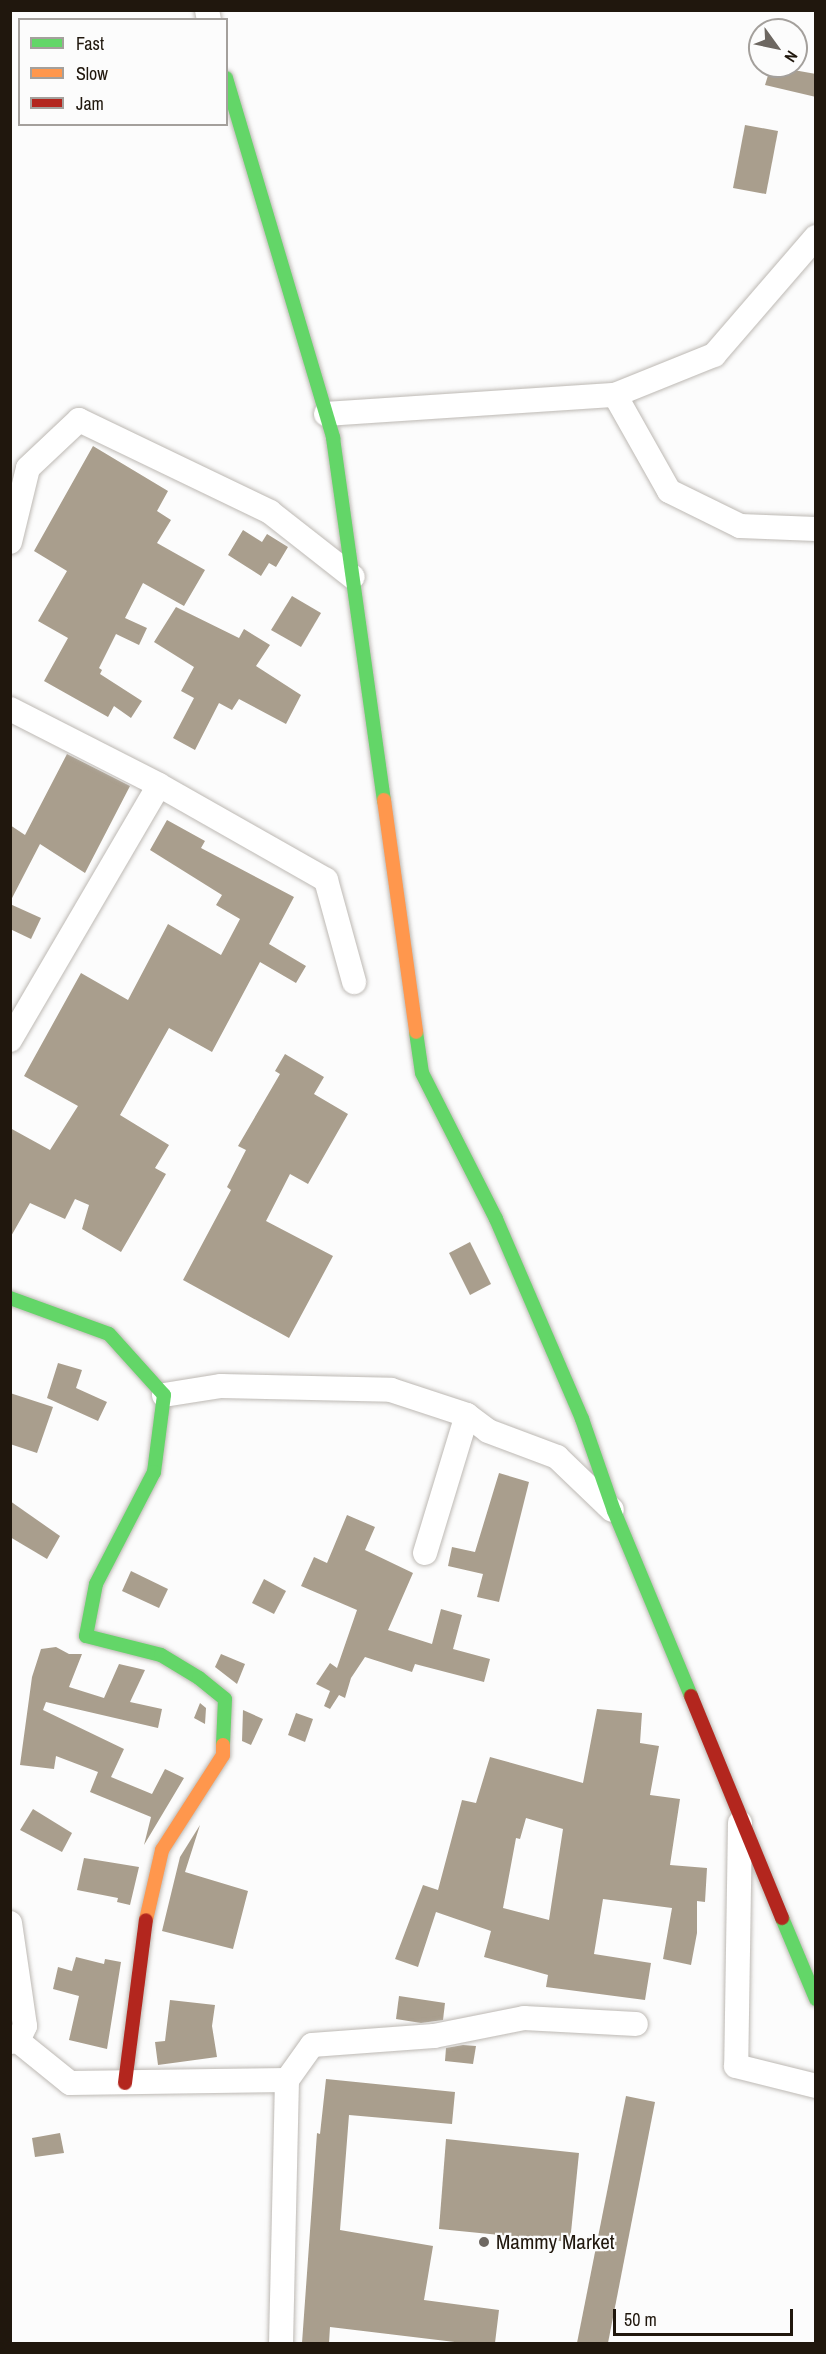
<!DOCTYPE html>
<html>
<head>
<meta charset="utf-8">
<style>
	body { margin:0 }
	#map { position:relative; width:826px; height:2354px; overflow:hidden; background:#fcfcfc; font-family:"Archivo Narrow",sans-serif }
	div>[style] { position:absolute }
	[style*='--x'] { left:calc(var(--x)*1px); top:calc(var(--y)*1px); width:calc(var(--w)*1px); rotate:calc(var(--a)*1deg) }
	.building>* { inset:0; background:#a99e8d }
	.roads { filter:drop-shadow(0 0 2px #bdb9b4) drop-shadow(0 0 2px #bdb9b4) }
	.street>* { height:24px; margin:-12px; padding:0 12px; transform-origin:12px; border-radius:12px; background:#fff }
	.fast>* { height:14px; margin:-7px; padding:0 7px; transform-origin:7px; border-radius:7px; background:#63d668 }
	.slow>* { height:14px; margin:-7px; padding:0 7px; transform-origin:7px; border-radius:7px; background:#ff974d }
	.jam>* { height:14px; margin:-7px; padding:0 7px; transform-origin:7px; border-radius:7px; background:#b3261e }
	.dots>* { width:16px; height:16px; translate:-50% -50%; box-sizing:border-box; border:3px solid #fcfcfc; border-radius:50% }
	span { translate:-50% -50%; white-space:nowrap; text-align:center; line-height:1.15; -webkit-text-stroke:4.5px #fcfcfc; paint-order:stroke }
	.poi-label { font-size:21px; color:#20170d }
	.left { translate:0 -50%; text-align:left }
	.frame { position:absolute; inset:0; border:12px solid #20170d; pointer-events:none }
	.legend { position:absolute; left:18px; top:18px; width:210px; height:108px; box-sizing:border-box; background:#fcfcfc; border:2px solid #a4a09c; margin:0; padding:8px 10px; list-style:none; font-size:18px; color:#20170d }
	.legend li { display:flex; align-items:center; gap:12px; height:30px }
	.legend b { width:30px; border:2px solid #a4a09c }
	.north { position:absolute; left:748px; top:18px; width:60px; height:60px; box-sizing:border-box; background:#fcfcfc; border:2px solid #a4a09c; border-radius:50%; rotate:123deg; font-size:16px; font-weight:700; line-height:24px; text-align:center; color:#20170d }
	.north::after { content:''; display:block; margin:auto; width:21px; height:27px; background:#6d6761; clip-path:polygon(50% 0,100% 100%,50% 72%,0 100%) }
	.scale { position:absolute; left:613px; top:2309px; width:180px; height:27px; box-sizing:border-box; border:3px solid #20170d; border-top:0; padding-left:8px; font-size:18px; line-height:21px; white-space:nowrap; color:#20170d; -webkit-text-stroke:4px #fcfcfc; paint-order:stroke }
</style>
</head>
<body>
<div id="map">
	<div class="building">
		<div style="clip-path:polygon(771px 66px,816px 74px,816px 97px,765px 85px)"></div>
		<div style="clip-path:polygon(745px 125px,778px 131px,766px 194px,733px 188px)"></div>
		<div style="clip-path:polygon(93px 446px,168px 491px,157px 511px,171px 520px,157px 543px,205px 570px,184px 606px,143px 583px,125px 618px,147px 628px,139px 645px,116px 634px,99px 668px,102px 670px,100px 674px,142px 701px,131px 718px,114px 706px,108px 717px,44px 681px,68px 638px,38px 621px,67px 571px,34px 551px)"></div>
		<div style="clip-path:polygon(243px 530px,262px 542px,267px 534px,288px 547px,276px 567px,269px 563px,261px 576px,228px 555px)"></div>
		<div style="clip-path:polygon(292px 596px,321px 613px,301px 647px,271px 630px)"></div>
		<div style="clip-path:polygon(176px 607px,239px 638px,244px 629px,270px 645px,256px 666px,301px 695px,286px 724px,239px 699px,232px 710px,219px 703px,195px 750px,173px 738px,194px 698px,181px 691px,194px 667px,154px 642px)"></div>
		<div style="clip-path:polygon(67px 754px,130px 786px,85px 873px,40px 844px,10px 902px,10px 825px,25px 835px)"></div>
		<div style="clip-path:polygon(167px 820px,205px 841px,201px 848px,294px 897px,269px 944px,306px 966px,296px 983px,260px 962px,212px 1052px,169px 1028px,120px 1115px,169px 1145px,155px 1168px,166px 1174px,121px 1252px,82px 1229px,89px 1205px,75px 1199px,65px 1219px,30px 1203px,10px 1238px,10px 1128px,50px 1150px,78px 1106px,24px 1076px,81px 973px,128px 1000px,168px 924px,221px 955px,240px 919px,216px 905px,222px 895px,150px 850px)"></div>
		<div style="clip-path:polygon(10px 904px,41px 918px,31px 939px,10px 929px)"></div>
		<div style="clip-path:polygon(285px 1054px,324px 1077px,314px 1094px,348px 1114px,308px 1184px,290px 1174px,266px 1221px,333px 1256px,289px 1338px,183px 1280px,231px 1190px,227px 1187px,246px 1150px,238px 1146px,280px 1074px,275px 1071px)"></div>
		<div style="clip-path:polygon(470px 1242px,491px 1284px,470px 1295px,449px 1253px)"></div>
		<div style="clip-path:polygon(58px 1363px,82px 1370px,76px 1388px,107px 1402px,98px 1421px,47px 1398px)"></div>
		<div style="clip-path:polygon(10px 1393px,53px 1407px,37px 1453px,10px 1444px)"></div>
		<div style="clip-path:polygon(499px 1473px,529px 1482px,499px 1602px,477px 1597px,483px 1574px,448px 1566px,452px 1547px,475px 1552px)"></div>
		<div style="clip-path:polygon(10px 1501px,60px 1536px,47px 1559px,10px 1537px)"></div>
		<div style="clip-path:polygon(347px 1515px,375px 1527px,365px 1550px,413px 1573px,388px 1630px,432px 1644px,441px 1609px,462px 1615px,453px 1649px,490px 1659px,484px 1682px,415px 1664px,412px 1672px,365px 1657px,351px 1678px,345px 1698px,339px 1695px,330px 1709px,324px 1706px,330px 1691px,316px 1684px,330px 1663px,337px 1668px,357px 1610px,301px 1586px,314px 1557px,327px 1563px)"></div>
		<div style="clip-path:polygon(131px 1571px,168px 1589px,159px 1608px,122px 1591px)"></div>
		<div style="clip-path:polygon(264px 1579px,286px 1591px,274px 1614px,252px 1603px)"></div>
		<div style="clip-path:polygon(56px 1647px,69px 1654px,82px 1654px,69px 1687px,104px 1698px,119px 1664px,145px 1670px,130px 1702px,162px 1709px,158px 1728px,46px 1702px,43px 1710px,124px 1749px,111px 1777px,152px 1794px,165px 1769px,184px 1778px,144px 1845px,151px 1817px,90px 1792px,98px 1772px,56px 1756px,54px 1769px,20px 1765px,32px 1677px,41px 1649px)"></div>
		<div style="clip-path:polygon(221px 1654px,245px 1664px,237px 1684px,215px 1667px)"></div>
		<div style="clip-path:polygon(200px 1703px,206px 1708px,205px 1724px,194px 1718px)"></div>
		<div style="clip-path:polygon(evenodd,597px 1709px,642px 1713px,640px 1743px,659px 1746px,650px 1795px,680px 1799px,670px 1865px,707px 1868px,705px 1902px,697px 1901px,697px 1933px,691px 1965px,663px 1959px,672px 1908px,603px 1899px,594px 1954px,651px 1963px,645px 2000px,546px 1987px,548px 1975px,484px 1957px,491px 1931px,436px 1912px,418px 1967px,395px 1959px,423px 1885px,438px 1890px,462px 1800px,476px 1803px,490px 1757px,583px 1783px,597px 1709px,526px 1818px,563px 1829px,549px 1920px,503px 1908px,516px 1838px,520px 1839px,526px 1818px)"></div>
		<div style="clip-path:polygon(243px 1710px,263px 1719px,251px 1745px,242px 1741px)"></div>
		<div style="clip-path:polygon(296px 1713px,313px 1719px,305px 1742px,288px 1735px)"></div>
		<div style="clip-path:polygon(33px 1809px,72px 1833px,62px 1852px,20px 1830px)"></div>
		<div style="clip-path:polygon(200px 1825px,185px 1872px,248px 1891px,233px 1949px,162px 1931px,180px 1857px)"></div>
		<div style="clip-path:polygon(84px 1858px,139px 1867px,130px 1905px,117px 1902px,118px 1898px,77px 1890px)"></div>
		<div style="clip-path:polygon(76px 1957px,104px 1964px,105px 1959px,121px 1962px,107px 2049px,69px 2040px,79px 1996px,53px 1989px,58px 1967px,72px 1971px)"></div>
		<div style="clip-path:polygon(399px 1996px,445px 2003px,443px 2020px,421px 2023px,396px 2019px)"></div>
		<div style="clip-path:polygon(170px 2000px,215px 2005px,212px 2026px,217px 2057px,158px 2065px,155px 2042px,165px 2041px)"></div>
		<div style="clip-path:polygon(463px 2045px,476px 2046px,473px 2064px,445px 2061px,446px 2048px)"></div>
		<div style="clip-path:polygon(326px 2079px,455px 2092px,452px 2124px,349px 2115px,340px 2230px,433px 2246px,424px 2300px,499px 2310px,495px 2343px,463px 2343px,330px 2327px,329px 2343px,302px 2343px,317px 2133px,320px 2134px)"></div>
		<div style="clip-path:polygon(626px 2096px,655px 2102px,608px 2343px,577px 2343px)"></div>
		<div style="clip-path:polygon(60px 2133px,64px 2153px,35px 2157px,32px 2138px)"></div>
		<div style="clip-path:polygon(446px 2139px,579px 2153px,570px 2242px,439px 2229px)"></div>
	</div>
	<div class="roads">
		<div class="street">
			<div style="--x:207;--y:10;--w:10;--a:79"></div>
			<div style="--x:615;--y:395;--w:107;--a:-22"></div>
			<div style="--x:714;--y:355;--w:156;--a:-49.2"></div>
			<div style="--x:326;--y:414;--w:290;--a:-3.8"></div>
			<div style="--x:615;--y:395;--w:110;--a:60.6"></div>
			<div style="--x:669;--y:491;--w:79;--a:26.2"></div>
			<div style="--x:740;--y:526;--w:76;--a:2.3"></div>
			<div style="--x:10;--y:542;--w:76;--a:-76.3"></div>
			<div style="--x:28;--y:468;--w:70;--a:-43.3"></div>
			<div style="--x:79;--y:420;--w:212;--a:25.7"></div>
			<div style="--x:270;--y:512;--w:105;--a:38.1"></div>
			<div style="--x:10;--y:709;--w:167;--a:27"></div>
			<div style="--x:159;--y:785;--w:192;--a:29.6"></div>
			<div style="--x:326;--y:880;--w:106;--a:74.6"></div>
			<div style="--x:10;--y:1040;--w:295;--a:-59.7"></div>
			<div style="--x:164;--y:1395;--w:58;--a:-9"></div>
			<div style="--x:221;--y:1386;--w:170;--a:1.3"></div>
			<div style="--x:391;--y:1390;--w:80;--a:18.2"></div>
			<div style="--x:467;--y:1415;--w:26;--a:37"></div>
			<div style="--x:488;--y:1431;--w:74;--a:20.6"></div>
			<div style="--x:557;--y:1457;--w:76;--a:43.9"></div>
			<div style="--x:425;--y:1553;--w:144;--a:-73.1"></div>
			<div style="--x:740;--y:1823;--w:243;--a:90.9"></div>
			<div style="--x:736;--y:2066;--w:82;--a:14"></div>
			<div style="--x:10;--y:1923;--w:104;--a:81.7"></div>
			<div style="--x:25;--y:2026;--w:17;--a:115"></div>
			<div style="--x:18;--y:2041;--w:8;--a:173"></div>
			<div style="--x:18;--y:2041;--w:67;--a:38.9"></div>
			<div style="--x:70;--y:2083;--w:217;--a:-0.8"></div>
			<div style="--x:287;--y:2080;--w:43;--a:-54.5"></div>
			<div style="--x:312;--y:2045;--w:122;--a:-4.2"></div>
			<div style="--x:434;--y:2036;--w:92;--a:-11.3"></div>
			<div style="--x:524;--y:2018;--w:112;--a:3.1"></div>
			<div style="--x:281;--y:2344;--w:264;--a:-88.7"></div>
		</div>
		<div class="fast">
			<div style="--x:226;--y:78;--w:376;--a:73.4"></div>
			<div style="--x:333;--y:438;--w:366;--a:82"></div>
			<div style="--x:416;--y:1032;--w:41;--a:81.7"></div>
			<div style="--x:422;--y:1073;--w:164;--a:63.1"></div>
			<div style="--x:496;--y:1219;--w:218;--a:66.7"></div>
			<div style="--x:582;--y:1419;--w:97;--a:70.8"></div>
			<div style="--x:614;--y:1511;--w:200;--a:67.4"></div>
			<div style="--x:10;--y:1298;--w:105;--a:20"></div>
			<div style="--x:109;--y:1334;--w:82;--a:48"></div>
			<div style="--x:164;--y:1395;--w:78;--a:97.4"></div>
			<div style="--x:154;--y:1472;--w:126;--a:117.4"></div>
			<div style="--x:96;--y:1584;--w:53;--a:100.9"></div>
			<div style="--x:86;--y:1636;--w:77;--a:14.2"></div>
			<div style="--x:161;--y:1655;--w:44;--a:31.2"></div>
			<div style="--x:199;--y:1678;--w:33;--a:39"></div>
			<div style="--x:225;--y:1699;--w:46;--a:92.5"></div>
			<div style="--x:782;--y:1918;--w:88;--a:67.2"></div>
		</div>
		<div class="slow">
			<div style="--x:384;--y:800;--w:234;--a:82.1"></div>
			<div style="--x:146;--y:1920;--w:72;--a:-77.1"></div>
			<div style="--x:162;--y:1850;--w:113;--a:-57.3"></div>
			<div style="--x:223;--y:1755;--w:10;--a:-90"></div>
		</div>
		<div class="jam">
			<div style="--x:691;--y:1696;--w:240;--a:67.7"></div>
			<div style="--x:125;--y:2083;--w:164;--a:-82.7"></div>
		</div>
	</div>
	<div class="dots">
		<div style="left:484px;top:2242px;background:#6d6761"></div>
	</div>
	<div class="poi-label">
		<span class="left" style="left:496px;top:2242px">Mammy Market</span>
	</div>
	<div class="frame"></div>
	<ul class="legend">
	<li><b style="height:8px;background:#63d668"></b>Fast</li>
	<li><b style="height:8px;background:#ff974d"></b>Slow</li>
	<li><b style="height:8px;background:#b3261e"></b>Jam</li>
	</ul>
	<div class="north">N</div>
	<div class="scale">50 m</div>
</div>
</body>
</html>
